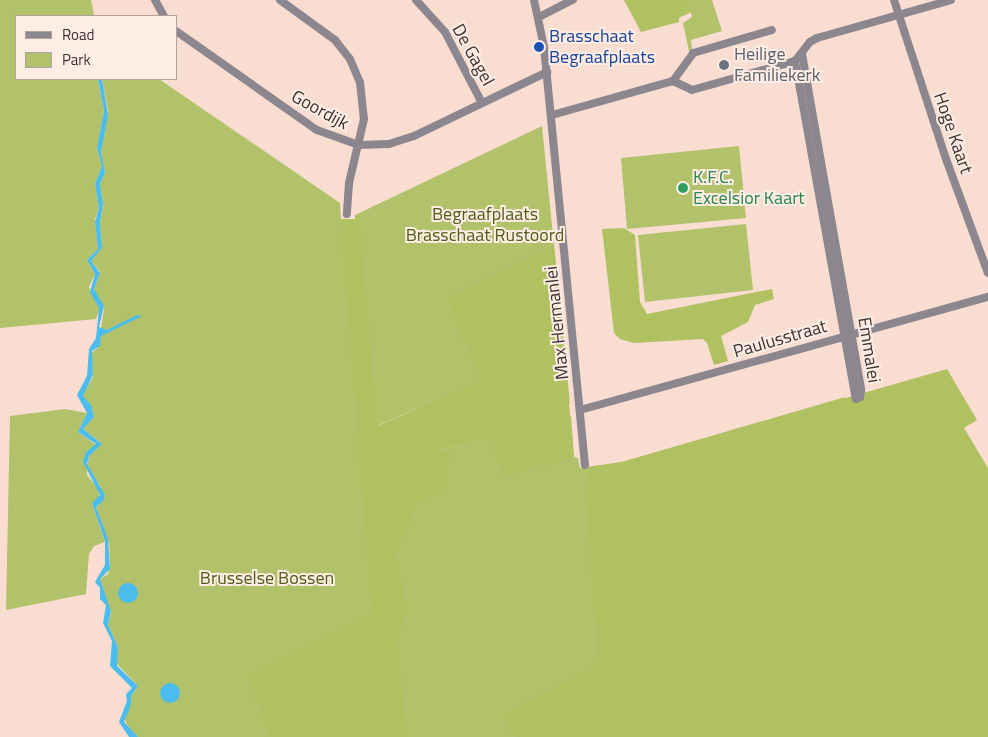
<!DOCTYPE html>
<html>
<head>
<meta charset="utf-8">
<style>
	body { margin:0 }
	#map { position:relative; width:988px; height:737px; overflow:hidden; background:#f9ddd0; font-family:"Titillium Web",sans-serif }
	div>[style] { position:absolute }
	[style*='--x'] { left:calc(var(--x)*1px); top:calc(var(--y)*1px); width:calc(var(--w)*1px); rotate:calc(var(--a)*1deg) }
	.green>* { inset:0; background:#b1c26b }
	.forest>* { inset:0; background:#afc160 }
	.water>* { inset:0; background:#4abdee }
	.round { border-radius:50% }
	.street>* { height:8px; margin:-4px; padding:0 4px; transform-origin:4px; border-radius:4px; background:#8c868f }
	.dots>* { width:14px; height:14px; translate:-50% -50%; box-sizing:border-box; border:2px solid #feede5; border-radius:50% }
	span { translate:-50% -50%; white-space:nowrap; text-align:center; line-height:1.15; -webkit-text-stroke:4px #feede5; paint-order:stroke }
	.transit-label { font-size:18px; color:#164399 }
	.left { translate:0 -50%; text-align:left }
	.street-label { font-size:18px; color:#3d332e }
	.worship-label { font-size:18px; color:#5b616d }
	.leisure-label { font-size:18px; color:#27864d }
	.park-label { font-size:18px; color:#515c16 }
	.legend { position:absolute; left:15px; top:15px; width:162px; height:65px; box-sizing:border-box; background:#feede5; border:1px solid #b1a39c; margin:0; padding:6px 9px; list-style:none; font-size:15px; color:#3d332e }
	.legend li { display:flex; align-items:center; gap:10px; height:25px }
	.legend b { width:25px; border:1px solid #b1a39c }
</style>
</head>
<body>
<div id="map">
	<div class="green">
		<div style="clip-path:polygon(0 0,91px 0,94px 16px,16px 16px,16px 79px,98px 79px,104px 111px,97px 148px,102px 166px,95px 184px,99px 208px,95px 219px,98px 249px,87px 260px,95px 274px,89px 287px,100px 308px,96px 319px,0 328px)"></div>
		<div style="clip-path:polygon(687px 0,712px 0,722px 31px,691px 40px,692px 49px,689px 51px,683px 23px,692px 17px)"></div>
		<div style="clip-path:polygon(102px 79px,159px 79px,340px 203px,341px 219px,355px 219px,355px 215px,542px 126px,570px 404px,446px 299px,483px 380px,376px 426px,437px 451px,571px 416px,574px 457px,578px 458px,580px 468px,622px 462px,845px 397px,696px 737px,138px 737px,130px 732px,125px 720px,131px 696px,138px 686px,116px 663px,118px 647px,108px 625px,111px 613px,100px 579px,108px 574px,110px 565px,109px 544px,96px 507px,101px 503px,101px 487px,87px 467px,89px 456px,101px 443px,83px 429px,94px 417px,83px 395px,93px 377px,91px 353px,98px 348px,104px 309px,94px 289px,100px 272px,91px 261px,102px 248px,100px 223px,103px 204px,100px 184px,105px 173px,101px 152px,108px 111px)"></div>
		<div style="clip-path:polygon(739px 146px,746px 218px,627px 229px,621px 158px)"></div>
		<div style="clip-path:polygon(746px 224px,753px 290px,645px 302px,638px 235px)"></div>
		<div style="clip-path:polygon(65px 409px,87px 413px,78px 432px,96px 445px,86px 452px,87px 475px,99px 490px,99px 498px,92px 503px,105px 542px,94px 546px,89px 554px,86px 594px,6px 610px,10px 416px)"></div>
	</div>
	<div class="forest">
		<div style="clip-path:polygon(624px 0,687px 0,691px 12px,679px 18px,679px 22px,641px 32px)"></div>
		<div style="clip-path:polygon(355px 215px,359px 217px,377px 426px,482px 380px,446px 299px,554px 246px,574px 457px,502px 476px,492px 437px,437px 451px,438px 454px,455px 450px,446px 469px,446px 487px,440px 493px,417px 502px,396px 553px,407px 610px,397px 639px,407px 737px,270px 737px,248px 676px,372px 614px,341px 219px,355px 219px)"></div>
		<div style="clip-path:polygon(624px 228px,635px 235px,640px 302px,647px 314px,772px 289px,774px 299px,755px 305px,748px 322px,721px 336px,728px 361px,714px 365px,707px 343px,703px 339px,634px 343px,620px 339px,614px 333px,602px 229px)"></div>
		<div style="clip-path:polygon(947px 369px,977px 420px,964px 428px,988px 468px,988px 737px,516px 737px,504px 716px,598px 664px,586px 487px,590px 486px,589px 467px,622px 462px)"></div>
	</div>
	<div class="water">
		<div style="clip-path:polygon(98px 79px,102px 79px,108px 115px,101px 152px,105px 173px,100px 184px,103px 204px,100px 223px,102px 248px,91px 261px,100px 273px,94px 289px,104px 306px,99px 327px,107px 330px,137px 315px,142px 316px,101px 336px,100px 346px,92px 351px,93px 375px,83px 396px,91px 405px,94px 417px,83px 429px,102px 444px,89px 456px,87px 464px,105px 495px,103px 501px,96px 507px,108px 539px,110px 569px,100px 579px,111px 611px,108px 625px,118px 647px,117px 666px,138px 686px,131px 696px,131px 705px,124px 722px,138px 737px,129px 737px,119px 722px,127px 701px,126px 694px,132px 688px,110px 666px,112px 641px,103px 623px,106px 605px,100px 599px,100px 588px,95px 582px,105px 565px,105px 541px,92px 503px,100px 495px,83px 462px,86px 452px,96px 444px,78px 432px,87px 413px,77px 395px,87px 376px,89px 349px,96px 338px,99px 308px,90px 292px,95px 274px,87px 260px,98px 249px,95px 222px,99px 208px,95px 184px,102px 166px,97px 148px,104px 111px)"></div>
		<div class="round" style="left:118px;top:583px;width:20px;height:20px"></div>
		<div class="round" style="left:160px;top:683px;width:20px;height:20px"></div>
	</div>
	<div class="street">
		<div style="--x:155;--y:0;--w:18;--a:61"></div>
		<div style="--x:280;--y:0;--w:68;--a:36"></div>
		<div style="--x:335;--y:40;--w:24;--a:52"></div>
		<div style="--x:350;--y:59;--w:25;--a:67"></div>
		<div style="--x:360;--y:82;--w:37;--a:84"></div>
		<div style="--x:364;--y:119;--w:66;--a:103.2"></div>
		<div style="--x:349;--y:183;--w:31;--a:94"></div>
		<div style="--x:416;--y:0;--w:43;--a:47.8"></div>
		<div style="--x:445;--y:32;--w:80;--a:62.5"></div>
		<div style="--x:534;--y:0;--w:48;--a:78"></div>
		<div style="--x:544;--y:47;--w:420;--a:84.4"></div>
		<div style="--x:894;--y:0;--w:167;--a:71.9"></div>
		<div style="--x:946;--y:159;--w:121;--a:69.8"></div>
		<div style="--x:539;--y:17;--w:38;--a:-27"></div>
		<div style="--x:176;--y:31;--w:172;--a:35.1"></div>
		<div style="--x:317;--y:130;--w:45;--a:19.7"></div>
		<div style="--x:359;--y:145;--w:30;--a:-2"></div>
		<div style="--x:389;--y:144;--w:26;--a:-18"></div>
		<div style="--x:414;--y:136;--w:148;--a:-25.7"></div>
		<div style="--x:802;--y:54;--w:341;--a:80"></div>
		<div style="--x:861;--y:390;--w:7;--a:98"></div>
		<div style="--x:860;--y:397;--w:4;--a:153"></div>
		<div style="--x:795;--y:61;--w:343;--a:79.8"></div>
		<div style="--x:673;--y:81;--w:34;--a:-54"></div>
		<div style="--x:693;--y:53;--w:82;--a:-16.2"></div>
		<div style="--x:552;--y:115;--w:126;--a:-15.7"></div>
		<div style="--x:673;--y:81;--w:21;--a:25"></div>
		<div style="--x:692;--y:90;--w:107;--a:-15.7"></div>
		<div style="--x:795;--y:61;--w:24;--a:-52"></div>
		<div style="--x:810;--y:42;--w:8;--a:-30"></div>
		<div style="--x:817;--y:38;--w:139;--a:-15.8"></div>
		<div style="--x:580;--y:410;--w:423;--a:-15.5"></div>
	</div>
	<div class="dots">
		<div style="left:539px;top:47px;background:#1a4fb4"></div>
		<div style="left:724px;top:65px;background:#6b7280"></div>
		<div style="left:683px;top:188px;background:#2e9e5b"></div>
	</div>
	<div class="transit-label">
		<span class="left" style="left:549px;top:47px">Brasschaat<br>Begraafplaats</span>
	</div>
	<div class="street-label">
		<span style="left:473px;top:55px;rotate:61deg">De Gagel</span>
		<span style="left:320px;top:110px;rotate:29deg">Goordijk</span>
		<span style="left:953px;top:133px;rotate:71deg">Hoge Kaart</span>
		<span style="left:557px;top:323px;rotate:-96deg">Max Hermanlei</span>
		<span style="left:780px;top:339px;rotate:-16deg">Paulusstraat</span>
		<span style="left:869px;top:350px;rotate:81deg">Emmalei</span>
	</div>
	<div class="worship-label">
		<span class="left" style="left:734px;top:65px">Heilige<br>Familiekerk</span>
	</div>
	<div class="leisure-label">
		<span class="left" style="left:693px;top:188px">K.F.C.<br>Excelsior Kaart</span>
	</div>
	<div class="park-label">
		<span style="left:485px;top:225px">Begraafplaats<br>Brasschaat Rustoord</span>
		<span style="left:267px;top:578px">Brusselse Bossen</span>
	</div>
	<ul class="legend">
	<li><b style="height:6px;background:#8c868f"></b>Road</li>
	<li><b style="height:14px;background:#b1c26b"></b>Park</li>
	</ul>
</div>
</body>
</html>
